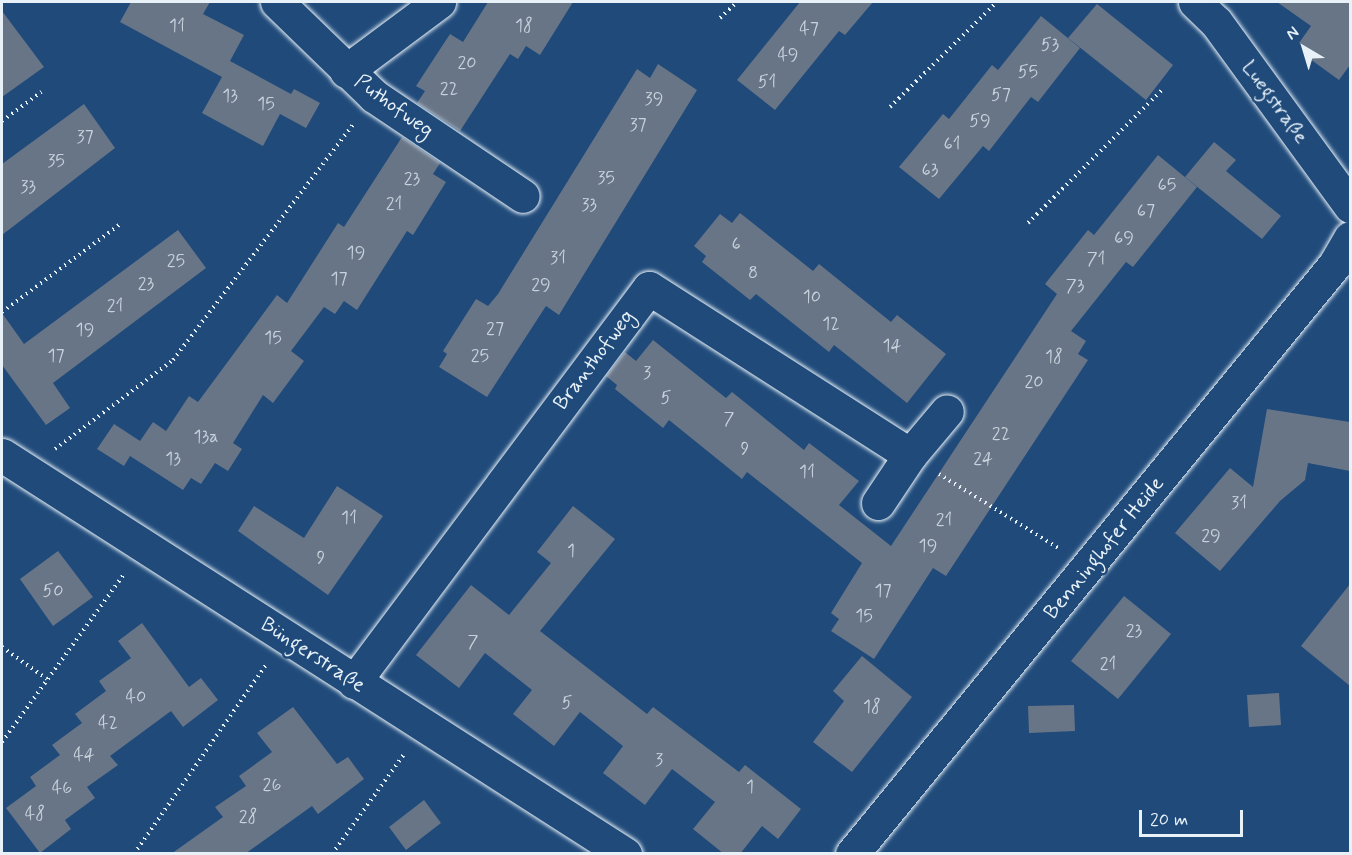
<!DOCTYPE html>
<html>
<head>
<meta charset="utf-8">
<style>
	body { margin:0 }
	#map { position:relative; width:1352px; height:855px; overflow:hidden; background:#1f4a7a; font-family:Mynerve,sans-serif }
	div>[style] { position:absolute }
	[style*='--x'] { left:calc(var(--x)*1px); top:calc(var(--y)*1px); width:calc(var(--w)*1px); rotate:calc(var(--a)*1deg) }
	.building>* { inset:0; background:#687587 }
	.path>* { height:4px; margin-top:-2px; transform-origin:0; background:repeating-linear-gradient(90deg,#e8f1f8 0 1.5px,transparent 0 6px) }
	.roads { filter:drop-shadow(0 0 2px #e8f1f8) drop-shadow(0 0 2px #e8f1f8) }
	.minor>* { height:33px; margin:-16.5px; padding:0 16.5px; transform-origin:16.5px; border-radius:16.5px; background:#1f4a7a }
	span { translate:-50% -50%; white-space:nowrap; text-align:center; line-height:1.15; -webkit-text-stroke:5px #1f4a7a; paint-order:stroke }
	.number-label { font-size:18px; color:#c8d2dc }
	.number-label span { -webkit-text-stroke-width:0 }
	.street-label { font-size:21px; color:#e8f1f8 }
	.frame { position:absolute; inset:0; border:3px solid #e8f1f8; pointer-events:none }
	.north { position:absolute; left:1274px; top:18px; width:60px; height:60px; -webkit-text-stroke:4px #1f4a7a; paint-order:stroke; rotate:322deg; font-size:16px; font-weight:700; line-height:24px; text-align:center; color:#e8f1f8 }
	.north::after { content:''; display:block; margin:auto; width:21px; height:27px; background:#e8f1f8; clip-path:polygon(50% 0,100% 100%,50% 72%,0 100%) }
	.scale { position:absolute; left:1139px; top:810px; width:104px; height:27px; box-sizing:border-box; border:3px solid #e8f1f8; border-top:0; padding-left:8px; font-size:18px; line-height:21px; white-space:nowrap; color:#e8f1f8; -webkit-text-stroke:4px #1f4a7a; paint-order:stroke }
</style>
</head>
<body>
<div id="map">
	<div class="building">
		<div style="clip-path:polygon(131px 2px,210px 2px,203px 14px,244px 35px,230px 61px,291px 94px,294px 89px,320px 103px,306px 128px,280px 114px,263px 146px,202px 113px,222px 77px,120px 22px)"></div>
		<div style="clip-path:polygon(488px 2px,573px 2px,540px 55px,526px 46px,518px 59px,510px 54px,460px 131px,417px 103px,425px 91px,416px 86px,450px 34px,463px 42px)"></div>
		<div style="clip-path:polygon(800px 2px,873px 2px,845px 35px,839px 31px,775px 110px,737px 80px)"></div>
		<div style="clip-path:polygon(1277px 2px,1350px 2px,1350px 65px,1339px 80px,1310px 59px,1313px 53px,1299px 43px,1311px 26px)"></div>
		<div style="clip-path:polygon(1097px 4px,1173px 65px,1146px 100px,1068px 38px)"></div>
		<div style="clip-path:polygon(2px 11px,44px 67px,2px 97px)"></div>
		<div style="clip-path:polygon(1041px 16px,1080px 48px,1038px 102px,1031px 97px,989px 151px,983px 146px,939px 199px,899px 167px,943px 114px,949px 119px,992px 65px,998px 70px)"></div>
		<div style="clip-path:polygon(658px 64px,697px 90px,559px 315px,546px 306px,487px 397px,439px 367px,447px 354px,443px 351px,476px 299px,488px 306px,498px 294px,637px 69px,650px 78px)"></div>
		<div style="clip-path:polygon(84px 104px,115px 148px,2px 235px,2px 164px)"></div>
		<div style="clip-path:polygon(402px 137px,440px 163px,433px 174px,446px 182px,413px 235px,407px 231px,357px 310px,344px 301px,335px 314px,324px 307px,291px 351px,304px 361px,273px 403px,263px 395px,233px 443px,242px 449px,228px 471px,215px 463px,201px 484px,191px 478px,183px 490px,130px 456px,124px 466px,97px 449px,114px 424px,140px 441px,153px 422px,166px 431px,189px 396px,198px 402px,277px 295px,287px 303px,338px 223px,344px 227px)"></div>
		<div style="clip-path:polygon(1214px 142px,1236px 160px,1226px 171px,1281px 216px,1262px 239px,1185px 177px)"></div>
		<div style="clip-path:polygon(1158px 155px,1197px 187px,1133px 267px,1126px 262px,1071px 331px,1086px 341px,1078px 354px,1088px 360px,946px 576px,933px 568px,874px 659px,831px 631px,839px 619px,831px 613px,862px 563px,747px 472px,742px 479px,669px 420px,663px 428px,615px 389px,617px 385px,606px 376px,625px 352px,636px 361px,653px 340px,726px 398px,732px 392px,804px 450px,809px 443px,859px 481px,839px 505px,891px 546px,1057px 294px,1045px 284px,1088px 230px,1094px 235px)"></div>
		<div style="clip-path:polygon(740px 213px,813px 271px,819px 264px,891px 322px,897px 315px,946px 354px,907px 403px,834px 345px,829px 352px,756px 294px,750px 300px,702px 262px,706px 256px,694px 246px,720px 214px,732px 223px)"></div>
		<div style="clip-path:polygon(178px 230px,206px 268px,53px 383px,70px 408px,46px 425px,2px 365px,2px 313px,24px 344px)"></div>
		<div style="clip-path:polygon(1267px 409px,1350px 422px,1350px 471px,1308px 463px,1305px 480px,1280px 501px,1220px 571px,1175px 533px,1230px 468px,1253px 487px)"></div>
		<div style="clip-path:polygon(337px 486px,383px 516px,328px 595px,238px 531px,254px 506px,304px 538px)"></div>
		<div style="clip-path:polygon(573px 506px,615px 539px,540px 631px,647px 714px,653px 707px,739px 772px,745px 765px,801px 809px,778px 839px,762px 826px,740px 854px,724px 854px,693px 829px,715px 802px,672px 769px,645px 805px,603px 773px,623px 746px,580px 712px,554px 746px,513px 714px,532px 690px,485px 653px,459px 688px,416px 655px,471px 585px,509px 615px,551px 563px,537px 552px)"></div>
		<div style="clip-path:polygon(58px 551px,93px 597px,53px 626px,20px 579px)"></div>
		<div style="clip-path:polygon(1350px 584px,1350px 686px,1301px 646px)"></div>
		<div style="clip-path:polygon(1124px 596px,1171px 634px,1118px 699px,1071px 661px)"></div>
		<div style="clip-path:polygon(142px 623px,189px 687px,201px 678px,218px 700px,183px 727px,171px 711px,110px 756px,118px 765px,87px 787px,95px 798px,65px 820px,71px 829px,40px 853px,6px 808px,36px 786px,30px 777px,60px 755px,52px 745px,82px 723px,75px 714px,106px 691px,99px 681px,131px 658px,118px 641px)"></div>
		<div style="clip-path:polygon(862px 656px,912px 697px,852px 772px,813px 742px,844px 701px,833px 691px)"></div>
		<div style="clip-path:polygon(1279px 693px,1281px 725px,1249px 727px,1247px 695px)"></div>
		<div style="clip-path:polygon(1074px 705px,1075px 731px,1029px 733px,1028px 706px)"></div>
		<div style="clip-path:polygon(293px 707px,337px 764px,348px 757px,364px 779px,318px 814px,312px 806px,245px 854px,171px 854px,223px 817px,215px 807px,246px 786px,239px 776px,272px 752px,257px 733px)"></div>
		<div style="clip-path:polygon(424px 800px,441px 823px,406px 850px,389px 827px)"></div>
	</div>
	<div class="path">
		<div style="--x:720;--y:18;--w:23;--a:-43"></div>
		<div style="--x:890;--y:107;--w:150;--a:-44.5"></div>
		<div style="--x:2;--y:121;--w:49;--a:-36.6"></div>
		<div style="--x:1028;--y:223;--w:190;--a:-44.8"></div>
		<div style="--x:2;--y:312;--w:146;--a:-36.6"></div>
		<div style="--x:55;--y:449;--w:148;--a:-37"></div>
		<div style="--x:173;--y:360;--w:298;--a:-52.6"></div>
		<div style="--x:939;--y:474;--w:142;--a:31.8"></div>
		<div style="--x:2;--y:647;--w:55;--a:35.4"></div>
		<div style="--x:2;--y:742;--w:208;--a:-54"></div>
		<div style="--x:134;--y:854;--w:231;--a:-55.1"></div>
		<div style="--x:332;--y:854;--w:123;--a:-54.2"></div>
	</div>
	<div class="roads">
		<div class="minor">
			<div style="--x:277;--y:2;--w:135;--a:44.1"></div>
			<div style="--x:374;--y:96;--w:179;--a:33.9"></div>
			<div style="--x:1195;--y:2;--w:29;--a:44"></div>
			<div style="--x:1216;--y:22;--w:228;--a:53.9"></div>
			<div style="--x:346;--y:71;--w:116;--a:-36.6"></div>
			<div style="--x:2;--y:455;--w:740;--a:32.64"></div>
			<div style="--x:878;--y:503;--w:58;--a:-56.3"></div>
			<div style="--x:910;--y:455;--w:57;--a:-49.9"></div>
			<div style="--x:354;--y:682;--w:492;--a:-53.2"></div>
			<div style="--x:649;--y:288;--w:310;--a:32.6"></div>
			<div style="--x:852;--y:854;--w:762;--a:-50.69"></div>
			<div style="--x:1335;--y:264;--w:30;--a:-60"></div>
		</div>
	</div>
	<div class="number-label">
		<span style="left:177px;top:26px">11</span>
		<span style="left:524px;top:26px">18</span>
		<span style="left:809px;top:29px">47</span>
		<span style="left:1050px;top:45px">53</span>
		<span style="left:788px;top:55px">49</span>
		<span style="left:467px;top:63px">20</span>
		<span style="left:1028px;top:72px">55</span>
		<span style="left:767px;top:82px">51</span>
		<span style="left:449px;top:89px">22</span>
		<span style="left:1001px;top:95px">57</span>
		<span style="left:230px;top:96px">13</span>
		<span style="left:654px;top:99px">39</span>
		<span style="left:266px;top:104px">15</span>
		<span style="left:980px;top:121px">59</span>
		<span style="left:638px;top:125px">37</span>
		<span style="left:85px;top:137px">37</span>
		<span style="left:952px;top:144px">61</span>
		<span style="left:56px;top:161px">35</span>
		<span style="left:930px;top:170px">63</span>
		<span style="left:606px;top:178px">35</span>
		<span style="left:412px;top:179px">23</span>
		<span style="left:1167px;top:185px">65</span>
		<span style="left:28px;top:187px">33</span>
		<span style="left:394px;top:204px">21</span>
		<span style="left:589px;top:205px">33</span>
		<span style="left:1146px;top:211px">67</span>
		<span style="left:1124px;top:238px">69</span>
		<span style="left:736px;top:244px">6</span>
		<span style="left:356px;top:253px">19</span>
		<span style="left:558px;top:258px">31</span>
		<span style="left:1096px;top:259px">71</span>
		<span style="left:176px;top:261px">25</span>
		<span style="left:753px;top:273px">8</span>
		<span style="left:339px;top:279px">17</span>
		<span style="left:146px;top:284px">23</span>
		<span style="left:541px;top:285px">29</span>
		<span style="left:1075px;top:286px">73</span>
		<span style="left:812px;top:297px">10</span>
		<span style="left:115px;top:306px">21</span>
		<span style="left:831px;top:324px">12</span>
		<span style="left:495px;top:329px">27</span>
		<span style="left:85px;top:330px">19</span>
		<span style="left:273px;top:338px">15</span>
		<span style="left:892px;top:346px">14</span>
		<span style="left:56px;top:356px">17</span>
		<span style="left:480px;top:356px">25</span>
		<span style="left:1054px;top:357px">18</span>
		<span style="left:647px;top:373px">3</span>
		<span style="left:1034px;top:382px">20</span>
		<span style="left:666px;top:398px">5</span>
		<span style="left:729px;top:419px">7</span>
		<span style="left:1001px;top:434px">22</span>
		<span style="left:206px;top:437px">13a</span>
		<span style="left:745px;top:449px">9</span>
		<span style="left:173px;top:459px">13</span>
		<span style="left:983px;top:459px">24</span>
		<span style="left:807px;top:472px">11</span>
		<span style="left:1239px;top:503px">31</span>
		<span style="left:349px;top:518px">11</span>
		<span style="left:944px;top:520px">21</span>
		<span style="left:1211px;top:536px">29</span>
		<span style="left:928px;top:546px">19</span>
		<span style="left:571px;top:551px">1</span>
		<span style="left:321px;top:558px">9</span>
		<span style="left:53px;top:591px">50</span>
		<span style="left:883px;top:591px">17</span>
		<span style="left:864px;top:616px">15</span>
		<span style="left:1134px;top:631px">23</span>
		<span style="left:473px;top:642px">7</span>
		<span style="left:1108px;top:664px">21</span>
		<span style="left:136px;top:697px">40</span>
		<span style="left:567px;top:703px">5</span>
		<span style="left:872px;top:707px">18</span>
		<span style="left:108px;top:723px">42</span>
		<span style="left:84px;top:755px">44</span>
		<span style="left:659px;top:760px">3</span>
		<span style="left:272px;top:785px">26</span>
		<span style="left:750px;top:787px">1</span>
		<span style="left:62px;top:788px">46</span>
		<span style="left:35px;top:814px">48</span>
		<span style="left:248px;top:817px">28</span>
	</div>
	<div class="street-label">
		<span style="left:1275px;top:102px;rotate:54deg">Luegstraße</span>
		<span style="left:394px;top:106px;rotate:36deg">Puthofweg</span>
		<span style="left:594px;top:360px;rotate:-53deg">Branthofweg</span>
		<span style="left:1104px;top:548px;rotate:-51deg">Benninghofer Heide</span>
		<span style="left:313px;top:655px;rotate:33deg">Büngerstraße</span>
	</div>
	<div class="frame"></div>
	<div class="north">N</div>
	<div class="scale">20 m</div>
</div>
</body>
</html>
